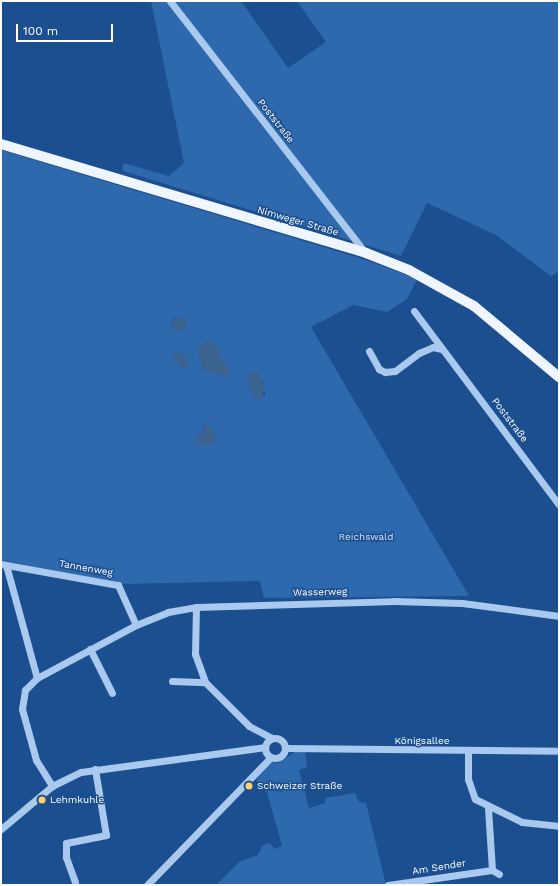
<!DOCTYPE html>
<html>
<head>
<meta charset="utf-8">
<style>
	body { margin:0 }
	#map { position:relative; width:560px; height:886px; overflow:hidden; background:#1b4f8f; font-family:"Work Sans",sans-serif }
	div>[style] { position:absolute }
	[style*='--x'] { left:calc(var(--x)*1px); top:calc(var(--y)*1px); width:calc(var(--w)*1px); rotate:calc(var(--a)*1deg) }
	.green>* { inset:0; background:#2e69ad }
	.water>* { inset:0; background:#3c6290 }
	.round { border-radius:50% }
	.minor>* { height:7px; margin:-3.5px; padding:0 3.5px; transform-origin:3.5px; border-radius:3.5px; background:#a9c9ee }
	.minor>.ring { margin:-3.5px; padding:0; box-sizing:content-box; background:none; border:7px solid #a9c9ee; border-radius:50% }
	.major>* { height:10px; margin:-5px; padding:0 5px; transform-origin:5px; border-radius:5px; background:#f0f6ff }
	.dots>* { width:11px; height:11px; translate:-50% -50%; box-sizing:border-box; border:2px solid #1b4f8f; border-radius:50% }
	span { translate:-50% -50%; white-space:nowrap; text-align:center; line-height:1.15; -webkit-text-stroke:3px #1b4f8f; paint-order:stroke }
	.street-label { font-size:10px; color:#fff }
	.park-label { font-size:10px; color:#cfe3fa }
	.poi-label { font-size:10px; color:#fff }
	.left { translate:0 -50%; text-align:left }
	.frame { position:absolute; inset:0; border:2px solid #fff; pointer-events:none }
	.scale { position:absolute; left:16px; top:24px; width:97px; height:18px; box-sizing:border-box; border:2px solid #fff; border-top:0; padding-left:5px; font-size:12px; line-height:14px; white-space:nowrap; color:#fff; -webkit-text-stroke:3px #1b4f8f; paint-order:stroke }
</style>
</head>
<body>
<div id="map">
	<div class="green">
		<div style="clip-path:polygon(151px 1px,241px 1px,288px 68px,326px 42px,297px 1px,559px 1px,559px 272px,551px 276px,496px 235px,427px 203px,401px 256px,123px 171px,123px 163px,169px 176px,184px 163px)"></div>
		<div style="clip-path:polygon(evenodd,1px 150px,363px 259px,417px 279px,407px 299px,387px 312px,353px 305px,311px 327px,469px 596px,264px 598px,260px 581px,124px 584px,1px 560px,1px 150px,174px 317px,185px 320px,186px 328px,183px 330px,171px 324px,174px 317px,1px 150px,203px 361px,231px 374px,214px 374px,202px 368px,203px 361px,1px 150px,247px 379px,263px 381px,265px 396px,254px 398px,247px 379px,1px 150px,205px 424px,213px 434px,216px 439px,197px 441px,205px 424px)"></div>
		<div style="clip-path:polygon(295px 752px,305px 752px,307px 767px,299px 770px,309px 808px,325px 803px,325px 798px,355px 793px,359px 802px,366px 803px,386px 885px,216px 885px,239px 862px,258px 855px,262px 846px,270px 843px,274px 849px,282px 846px,267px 792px,256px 780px,270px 762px,278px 763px)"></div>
	</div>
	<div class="water">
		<div class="round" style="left:172px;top:317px;width:14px;height:14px"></div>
		<div style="clip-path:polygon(209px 340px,216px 346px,231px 375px,214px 374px,202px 368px,198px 348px)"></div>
		<div style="clip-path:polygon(171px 353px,185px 354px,189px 370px,180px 367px)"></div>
		<div style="clip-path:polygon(253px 370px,260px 375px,265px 389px,261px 400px,254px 398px,247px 379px)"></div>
		<div style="clip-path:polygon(205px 424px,212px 428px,216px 439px,214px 444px,199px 446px,197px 441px)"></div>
	</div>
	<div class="minor">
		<div style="--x:170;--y:1;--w:318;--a:52.2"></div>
		<div style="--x:414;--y:311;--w:242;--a:53.2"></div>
		<div style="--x:369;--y:351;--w:21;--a:61"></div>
		<div style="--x:379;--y:369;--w:7;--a:27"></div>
		<div style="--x:385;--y:372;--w:10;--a:-6"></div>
		<div style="--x:395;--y:371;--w:30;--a:-37"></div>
		<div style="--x:419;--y:353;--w:15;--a:-23"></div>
		<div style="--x:433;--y:347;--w:9;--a:13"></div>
		<div style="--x:1;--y:564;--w:119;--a:10.2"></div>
		<div style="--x:118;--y:585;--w:44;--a:65.8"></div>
		<div style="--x:6;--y:565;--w:117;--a:74.7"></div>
		<div style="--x:37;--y:678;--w:17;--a:135"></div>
		<div style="--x:25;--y:690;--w:19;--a:99"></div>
		<div style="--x:22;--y:709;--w:53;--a:74.6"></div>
		<div style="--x:36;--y:760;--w:31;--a:58"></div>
		<div style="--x:196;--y:607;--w:47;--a:91.2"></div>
		<div style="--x:195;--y:654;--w:30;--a:70"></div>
		<div style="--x:205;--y:682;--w:62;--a:45"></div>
		<div style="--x:249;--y:726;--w:26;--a:28"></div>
		<div style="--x:90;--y:649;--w:49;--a:63.4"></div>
		<div style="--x:37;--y:678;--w:112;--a:-28.2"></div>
		<div style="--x:136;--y:625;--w:35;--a:-22"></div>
		<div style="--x:168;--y:612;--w:28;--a:-10"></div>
		<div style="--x:196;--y:607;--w:198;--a:-1.7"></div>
		<div style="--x:394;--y:601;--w:68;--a:1.7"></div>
		<div style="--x:462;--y:603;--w:98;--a:7.6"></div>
		<div style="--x:172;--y:681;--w:33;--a:2"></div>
		<div class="ring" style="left:265px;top:738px;width:13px;height:13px"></div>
		<div style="--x:285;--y:748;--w:274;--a:0.6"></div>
		<div style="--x:468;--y:751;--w:28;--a:90"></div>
		<div style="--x:468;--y:779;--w:21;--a:71"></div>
		<div style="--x:475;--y:799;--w:52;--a:26.1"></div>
		<div style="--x:522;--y:822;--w:37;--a:6"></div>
		<div style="--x:488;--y:808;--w:62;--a:86.3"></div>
		<div style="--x:492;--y:870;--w:8;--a:30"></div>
		<div style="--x:1;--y:829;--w:67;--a:-40.1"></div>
		<div style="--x:52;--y:786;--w:32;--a:-26"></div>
		<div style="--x:81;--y:772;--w:186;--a:-7.7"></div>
		<div style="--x:75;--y:882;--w:27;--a:-110"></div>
		<div style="--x:66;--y:857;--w:14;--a:-90"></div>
		<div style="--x:66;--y:843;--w:41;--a:-11.3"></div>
		<div style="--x:106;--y:835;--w:67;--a:-99.5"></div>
		<div style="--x:147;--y:885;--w:178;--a:-45.9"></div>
		<div style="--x:388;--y:885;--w:105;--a:-8.2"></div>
	</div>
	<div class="major">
		<div style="--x:1;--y:144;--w:381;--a:16.6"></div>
		<div style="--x:366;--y:253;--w:46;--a:21.6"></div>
		<div style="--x:409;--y:270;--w:74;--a:29"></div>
		<div style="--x:474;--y:306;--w:111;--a:39.9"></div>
	</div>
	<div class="dots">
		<div style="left:249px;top:786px;background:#ffd166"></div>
		<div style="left:42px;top:800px;background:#ffd166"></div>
	</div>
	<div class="street-label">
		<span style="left:276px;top:121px;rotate:52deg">Poststraße</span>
		<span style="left:298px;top:221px;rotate:16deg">Nimweger Straße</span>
		<span style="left:510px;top:420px;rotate:53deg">Poststraße</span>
		<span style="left:86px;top:568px;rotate:10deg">Tannenweg</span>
		<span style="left:320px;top:592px;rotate:-1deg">Wasserweg</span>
		<span style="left:422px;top:741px">Königsallee</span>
		<span style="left:439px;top:867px;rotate:-9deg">Am Sender</span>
	</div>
	<div class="park-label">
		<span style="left:366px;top:537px">Reichswald</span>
	</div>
	<div class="poi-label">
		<span class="left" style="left:257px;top:786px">Schweizer Straße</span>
		<span class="left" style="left:50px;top:800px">Lehmkuhle</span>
	</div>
	<div class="frame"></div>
	<div class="scale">100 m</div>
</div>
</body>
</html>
